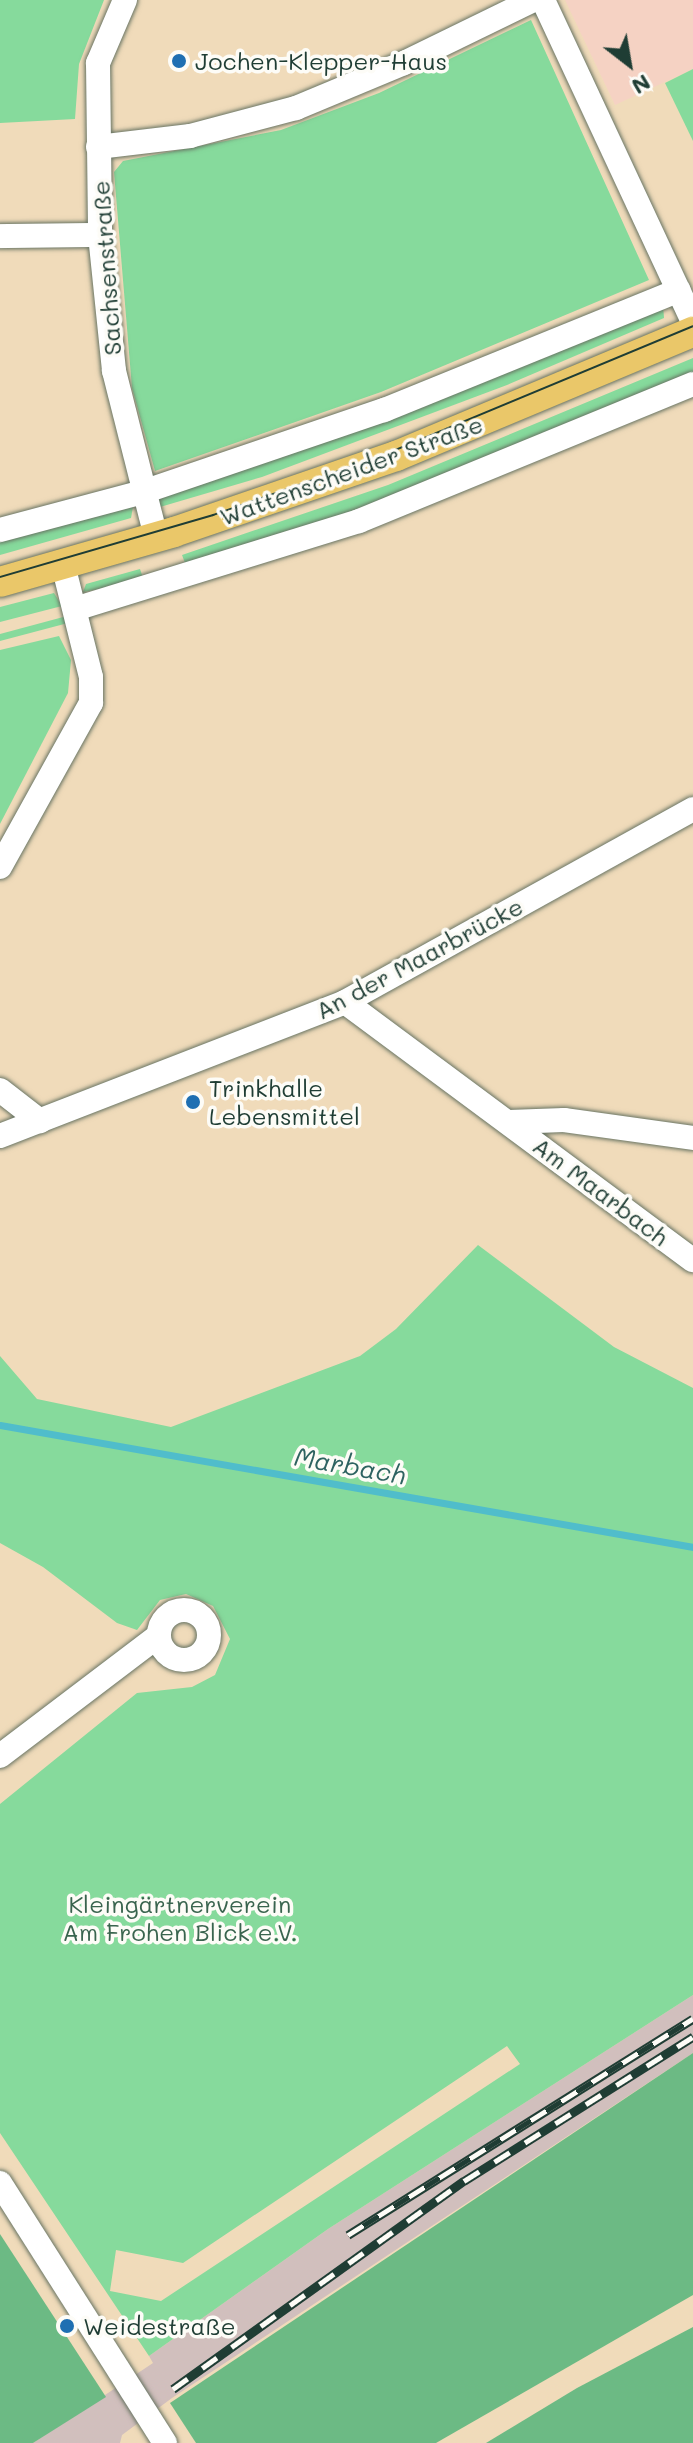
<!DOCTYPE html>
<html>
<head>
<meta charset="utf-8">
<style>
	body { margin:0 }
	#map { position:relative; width:693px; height:2443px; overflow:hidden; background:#f0dbba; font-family:Mali,sans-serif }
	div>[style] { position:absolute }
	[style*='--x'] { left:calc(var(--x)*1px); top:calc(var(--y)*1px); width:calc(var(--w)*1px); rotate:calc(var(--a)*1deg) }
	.built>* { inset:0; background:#f5d2c3 }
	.industrial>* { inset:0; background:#d1bfbd }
	.green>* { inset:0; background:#86da9c }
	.forest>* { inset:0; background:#6cba84 }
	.stream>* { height:7px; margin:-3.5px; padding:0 3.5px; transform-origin:3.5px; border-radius:3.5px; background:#50bdcb }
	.roads { filter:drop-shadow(0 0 2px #687463) drop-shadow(0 0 2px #687463) }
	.minor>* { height:24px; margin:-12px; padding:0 12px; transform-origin:12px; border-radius:12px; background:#fff }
	.minor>.ring { margin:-12px; padding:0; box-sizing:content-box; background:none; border:24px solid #fff; border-radius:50% }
	.major>* { height:30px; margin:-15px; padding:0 15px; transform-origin:15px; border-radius:15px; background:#eac769 }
	.tram>* { height:2px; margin:-1px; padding:0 1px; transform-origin:1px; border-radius:1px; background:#1f3d34 }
	.rail>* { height:9px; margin-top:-4.5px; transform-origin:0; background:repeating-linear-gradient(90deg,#fdfcf7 0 18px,#1f3d34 0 36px); box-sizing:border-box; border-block:2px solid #1f3d34 }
	.dots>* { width:22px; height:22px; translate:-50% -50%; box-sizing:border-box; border:4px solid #fdfcf7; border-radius:50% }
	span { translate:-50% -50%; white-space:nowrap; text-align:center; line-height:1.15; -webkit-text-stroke:7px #fdfcf7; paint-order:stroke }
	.poi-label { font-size:24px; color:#1f3d34 }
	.left { translate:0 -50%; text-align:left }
	.street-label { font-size:24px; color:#1f3d34 }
	.park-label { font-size:24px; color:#39644e }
	.water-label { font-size:26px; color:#2e6361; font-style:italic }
	.north { position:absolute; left:589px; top:24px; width:80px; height:80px; -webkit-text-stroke:6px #fdfcf7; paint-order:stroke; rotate:149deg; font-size:22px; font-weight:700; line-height:32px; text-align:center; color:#1f3d34 }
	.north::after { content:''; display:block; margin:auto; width:28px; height:36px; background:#1f3d34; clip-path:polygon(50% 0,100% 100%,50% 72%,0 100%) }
</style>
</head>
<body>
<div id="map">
	<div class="built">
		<div style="clip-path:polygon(565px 0,693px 0,693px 69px,615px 105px)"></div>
	</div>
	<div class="industrial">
		<div style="clip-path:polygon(693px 1995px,693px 2053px,172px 2398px,122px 2435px,120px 2443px,33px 2443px,153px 2363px,149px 2356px,328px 2229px)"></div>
	</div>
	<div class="green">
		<div style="clip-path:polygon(0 0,104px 0,79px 64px,75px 119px,0 123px)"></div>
		<div style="clip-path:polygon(531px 20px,649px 280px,381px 392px,155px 471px,132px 388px,114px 172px,123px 161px,281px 130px,379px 93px)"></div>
		<div style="clip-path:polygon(693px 69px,693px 141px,665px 83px)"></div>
		<div style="clip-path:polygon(663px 305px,664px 318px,507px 385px,262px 477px,160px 507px,157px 498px)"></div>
		<div style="clip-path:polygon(693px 358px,693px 373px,393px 497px,187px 568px,182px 555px,388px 485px)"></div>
		<div style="clip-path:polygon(133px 507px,131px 518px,0 555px,0 542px)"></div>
		<div style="clip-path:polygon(140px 569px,144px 581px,83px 592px,86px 584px)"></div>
		<div style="clip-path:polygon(54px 593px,62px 606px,0 622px,0 607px)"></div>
		<div style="clip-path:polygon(67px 616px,68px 623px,0 641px,0 634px)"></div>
		<div style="clip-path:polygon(59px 636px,71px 660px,68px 693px,0 824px,0 650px)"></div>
		<div style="clip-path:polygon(evenodd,478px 1245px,614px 1347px,693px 1388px,693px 1995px,328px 2229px,149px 2356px,0 2133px,0 1804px,137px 1693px,192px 1687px,215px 1675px,230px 1639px,213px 1606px,186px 1594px,160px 1600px,137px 1630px,117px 1623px,43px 1567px,0 1543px,0 1356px,37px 1399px,171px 1427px,360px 1356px,396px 1329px,478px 1245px,507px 2046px,520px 2064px,161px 2301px,110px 2291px,116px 2250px,183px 2263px,507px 2046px)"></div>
	</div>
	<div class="forest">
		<div style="clip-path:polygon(693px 2053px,693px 2295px,436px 2443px,196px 2443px,170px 2403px)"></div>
		<div style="clip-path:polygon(0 2234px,106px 2397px,33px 2443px,0 2443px)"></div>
		<div style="clip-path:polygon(693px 2327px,693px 2443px,486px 2443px,577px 2388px)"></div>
	</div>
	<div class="stream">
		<div style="--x:0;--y:1425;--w:704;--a:9.98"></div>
	</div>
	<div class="roads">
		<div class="minor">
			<div style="--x:125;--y:0;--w:69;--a:113.2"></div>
			<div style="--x:98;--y:63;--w:172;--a:89.3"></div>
			<div style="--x:100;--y:235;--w:137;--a:84.1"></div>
			<div style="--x:114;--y:371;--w:171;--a:75.8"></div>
			<div style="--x:543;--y:0;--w:354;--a:65"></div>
			<div style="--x:98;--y:147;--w:93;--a:-6.8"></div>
			<div style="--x:190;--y:136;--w:110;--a:-14.8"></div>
			<div style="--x:296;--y:108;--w:117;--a:-22.6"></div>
			<div style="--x:404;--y:63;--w:144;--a:-26"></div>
			<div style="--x:0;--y:236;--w:100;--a:-0.6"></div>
			<div style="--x:0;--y:530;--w:148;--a:-14.9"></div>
			<div style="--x:143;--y:492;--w:255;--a:-18.8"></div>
			<div style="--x:384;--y:410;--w:318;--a:-22.1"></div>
			<div style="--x:75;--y:609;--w:297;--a:-17.2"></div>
			<div style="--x:359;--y:521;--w:361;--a:-22.3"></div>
			<div style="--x:0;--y:867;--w:188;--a:-61"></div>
			<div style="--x:91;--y:703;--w:26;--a:-90"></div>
			<div style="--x:91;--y:677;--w:115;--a:-104"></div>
			<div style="--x:345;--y:1002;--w:433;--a:36.6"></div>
			<div style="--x:0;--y:1090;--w:51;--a:37.8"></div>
			<div style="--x:509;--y:1122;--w:55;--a:-2.1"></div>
			<div style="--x:564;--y:1120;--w:130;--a:7.9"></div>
			<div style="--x:0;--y:1136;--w:370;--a:-21.2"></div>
			<div style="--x:345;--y:1002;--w:398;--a:-29"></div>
			<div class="ring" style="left:159px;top:1610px;width:26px;height:26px"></div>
			<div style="--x:0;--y:1756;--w:198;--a:-37.2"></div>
			<div style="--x:0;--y:2183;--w:308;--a:57.6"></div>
		</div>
		<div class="major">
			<div style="--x:0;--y:582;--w:181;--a:-16"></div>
			<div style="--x:174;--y:532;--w:235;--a:-18.9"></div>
			<div style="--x:396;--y:456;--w:322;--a:-22.7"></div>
		</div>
	</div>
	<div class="tram">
		<div style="--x:0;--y:577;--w:222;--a:-16.2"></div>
		<div style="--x:213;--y:515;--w:173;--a:-19.3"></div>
		<div style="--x:376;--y:458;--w:343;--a:-22.6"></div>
	</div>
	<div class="rail">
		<div style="--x:348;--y:2235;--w:407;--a:-32.1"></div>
		<div style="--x:173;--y:2389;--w:358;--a:-35.6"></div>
		<div style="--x:464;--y:2181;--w:271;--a:-32.2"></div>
	</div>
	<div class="dots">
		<div style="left:179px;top:61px;background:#1f6fb2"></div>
		<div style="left:193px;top:1102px;background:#1f6fb2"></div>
		<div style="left:67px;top:2326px;background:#1f6fb2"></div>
	</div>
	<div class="poi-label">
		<span class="left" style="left:195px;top:61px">Jochen-Klepper-Haus</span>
		<span class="left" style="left:209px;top:1102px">Trinkhalle<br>Lebensmittel</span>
		<span class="left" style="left:83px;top:2326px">Weidestraße</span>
	</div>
	<div class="street-label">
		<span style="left:106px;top:268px;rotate:-94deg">Sachsenstraße</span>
		<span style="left:351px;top:470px;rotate:-20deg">Wattenscheider Straße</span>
		<span style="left:419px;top:958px;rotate:-28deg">An der Maarbrücke</span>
		<span style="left:601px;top:1191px;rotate:37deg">Am Maarbach</span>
	</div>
	<div class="park-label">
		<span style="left:180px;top:1918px">Kleingärtnerverein<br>Am Frohen Blick e.V.</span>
	</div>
	<div class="water-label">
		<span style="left:350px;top:1466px;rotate:10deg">Marbach</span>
	</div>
	<div class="north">N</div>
</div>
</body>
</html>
